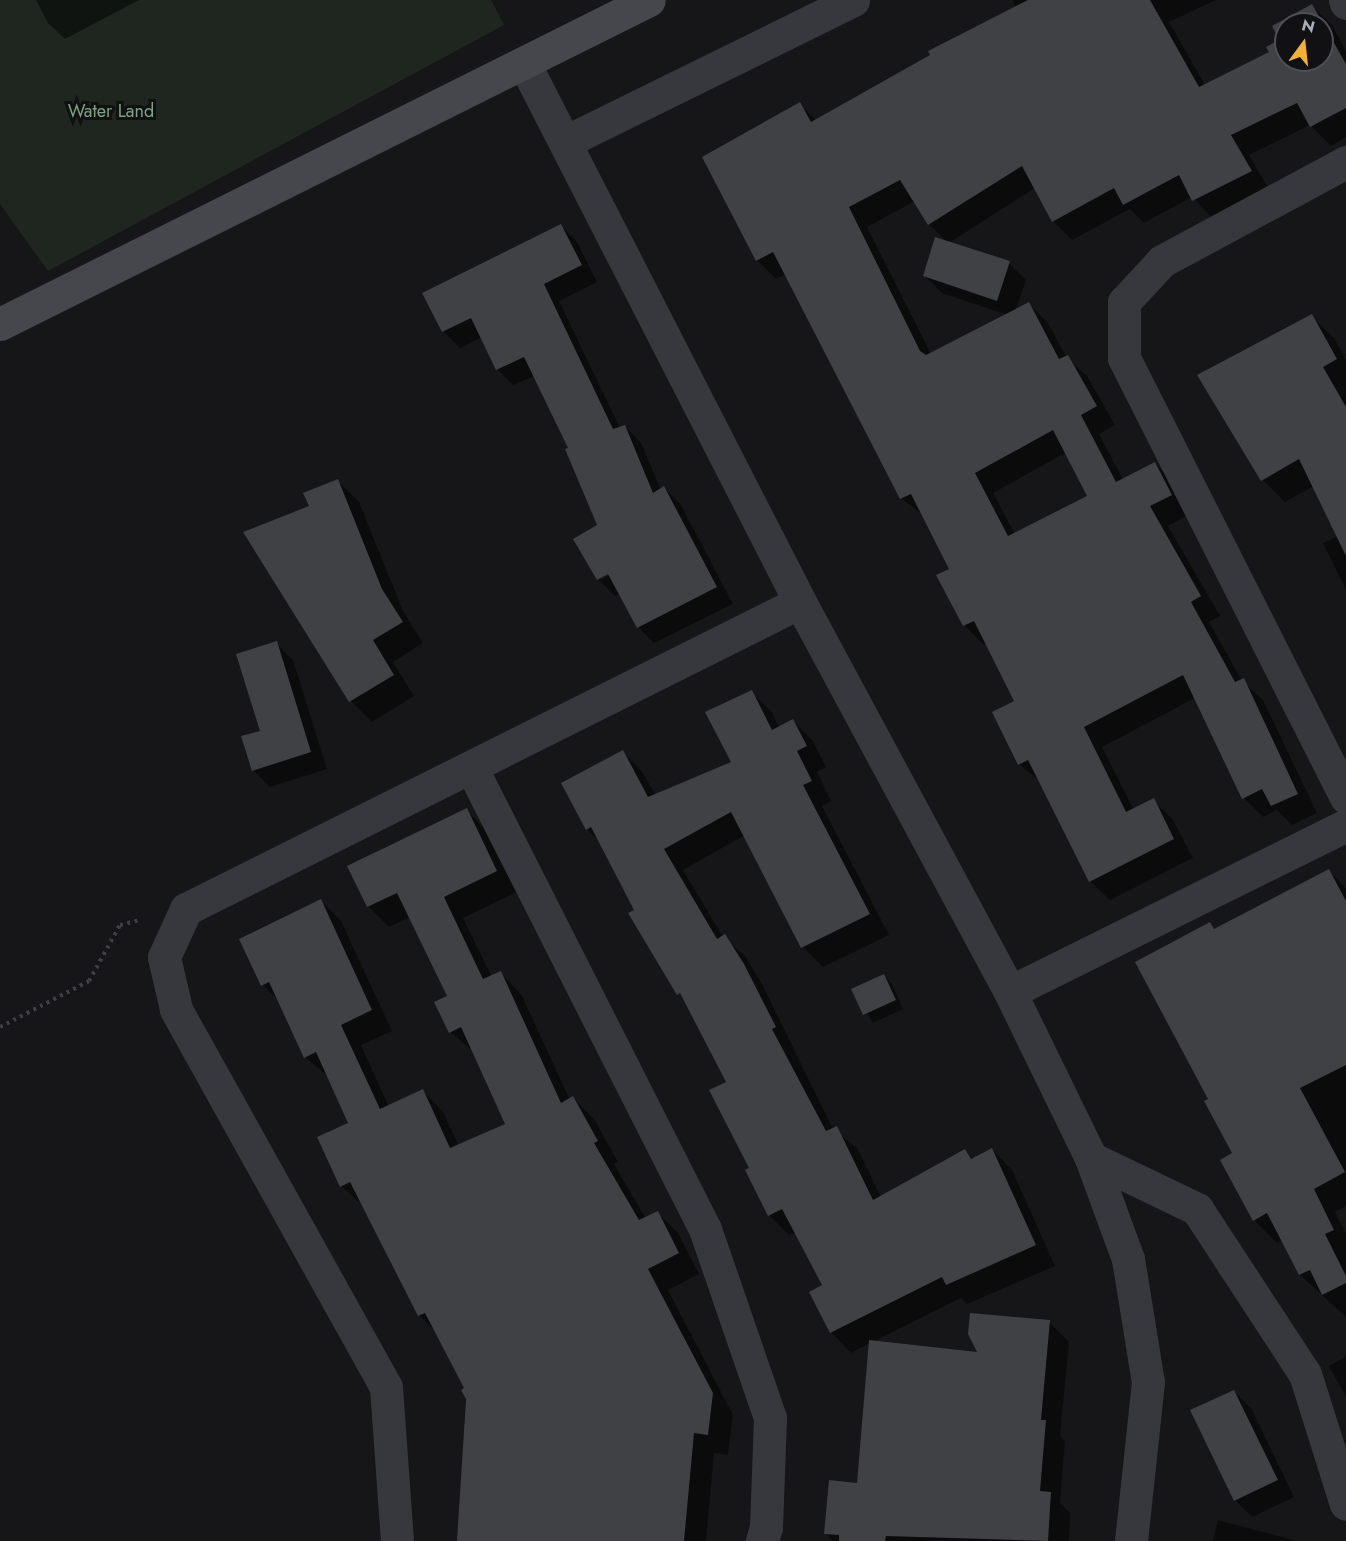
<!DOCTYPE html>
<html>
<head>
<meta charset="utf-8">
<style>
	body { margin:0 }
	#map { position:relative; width:1346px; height:1541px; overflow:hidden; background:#161618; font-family:Jost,sans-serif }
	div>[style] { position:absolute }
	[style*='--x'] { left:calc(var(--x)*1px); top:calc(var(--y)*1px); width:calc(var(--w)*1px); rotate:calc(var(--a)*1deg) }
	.green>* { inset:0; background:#1e261f }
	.shadow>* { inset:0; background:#0007 }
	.building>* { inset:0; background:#404145 }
	.path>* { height:4px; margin-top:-2px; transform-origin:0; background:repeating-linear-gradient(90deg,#3d3f44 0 3px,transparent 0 7.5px) }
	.street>* { height:33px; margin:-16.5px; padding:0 16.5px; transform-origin:16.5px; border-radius:16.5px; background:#37383d }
	.secondary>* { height:33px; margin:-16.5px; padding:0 16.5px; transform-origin:16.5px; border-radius:16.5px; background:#45474d }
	span { translate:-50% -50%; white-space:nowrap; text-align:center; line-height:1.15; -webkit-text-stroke:6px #111113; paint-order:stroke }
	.park-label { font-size:18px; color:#7fa381 }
	.north { position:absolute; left:1274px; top:12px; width:60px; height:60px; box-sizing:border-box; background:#111113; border:2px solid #4d4f55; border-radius:50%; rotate:15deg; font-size:16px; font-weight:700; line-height:24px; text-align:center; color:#a8adb8 }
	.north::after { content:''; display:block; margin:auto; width:21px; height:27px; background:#f2b134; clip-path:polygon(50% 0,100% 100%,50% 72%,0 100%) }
</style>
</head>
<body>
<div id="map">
	<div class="green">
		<div style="clip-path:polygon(0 0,491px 0,504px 25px,48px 271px,0 204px)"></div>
	</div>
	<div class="shadow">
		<div style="clip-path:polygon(36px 0,139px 0,65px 39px,48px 23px)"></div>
		<div style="clip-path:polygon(evenodd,1012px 0,1216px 0,1169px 22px,1205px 85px,1271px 53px,1281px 41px,1274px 27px,1312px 6px,1332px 25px,1346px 51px,1346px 137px,1331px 146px,1310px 125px,1249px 155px,1270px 191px,1213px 219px,1192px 197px,1144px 223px,1130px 209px,1072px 240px,1053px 221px,1035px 188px,949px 243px,1009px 263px,1026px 280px,1016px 310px,1029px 304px,1048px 323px,1066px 357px,1087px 376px,1115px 425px,1099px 434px,1123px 480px,1155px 463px,1174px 483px,1190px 514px,1168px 526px,1220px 616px,1209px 622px,1242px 681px,1263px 700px,1317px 813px,1292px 825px,1277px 810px,1263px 817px,1244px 798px,1195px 698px,1102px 747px,1134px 810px,1153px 800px,1173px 820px,1193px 858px,1110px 900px,1090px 881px,1041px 782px,1019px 764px,1016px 701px,987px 643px,984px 645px,964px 625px,938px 576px,951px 569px,924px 516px,901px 498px,785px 275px,776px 279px,757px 260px,799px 104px,817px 121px,1016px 8px,1012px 0,1286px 24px,1322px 24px,1322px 60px,1286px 60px,1286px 24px,1012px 0,915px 201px,929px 224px,947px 242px,925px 276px,942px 293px,1008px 315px,931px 354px,867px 227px,915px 201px,1012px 0,1067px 452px,1089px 496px,1015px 534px,993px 493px,1067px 452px)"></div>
		<div style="clip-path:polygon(evenodd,561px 226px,577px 242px,597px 282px,559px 301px,620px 428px,625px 426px,641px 443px,661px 490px,664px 488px,681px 505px,733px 604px,654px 643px,638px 627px,620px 593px,615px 596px,598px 579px,575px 539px,599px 526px,570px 448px,535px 376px,513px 385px,497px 369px,482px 337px,460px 348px,443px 331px,561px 226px,614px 569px,616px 572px,601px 580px,601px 576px,614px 569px)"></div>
		<div style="clip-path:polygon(1311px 316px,1334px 338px,1346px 360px,1346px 590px,1323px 543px,1338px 536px,1314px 486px,1285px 502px,1263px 480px)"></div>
		<div style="clip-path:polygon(338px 481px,359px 502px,403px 611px,423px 643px,393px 662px,414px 696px,372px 722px,351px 701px,311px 507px)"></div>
		<div style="clip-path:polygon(276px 643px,293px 660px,327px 769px,270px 787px,253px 770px)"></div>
		<div style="clip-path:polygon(751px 692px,772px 712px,779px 728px,793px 721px,813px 741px,826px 767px,817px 772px,831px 801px,822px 806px,889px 935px,823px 967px,803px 947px,745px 835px,683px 870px,723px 937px,745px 956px,763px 986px,833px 1129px,857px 1148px,881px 1197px,965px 1151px,973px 1159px,992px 1149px,1012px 1170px,1055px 1266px,967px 1304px,961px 1298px,873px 1342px,979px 1354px,1049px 1322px,1069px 1342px,1060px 1436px,1065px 1441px,1060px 1503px,1070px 1513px,1069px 1541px,833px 1541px,825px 1533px,858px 1484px,870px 1343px,851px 1353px,831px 1332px,824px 1286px,796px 1232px,789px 1235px,769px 1215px,751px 1168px,728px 1083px,601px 843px,587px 829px,623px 752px,643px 773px,656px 796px,733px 763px)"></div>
		<div style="clip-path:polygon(466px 810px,487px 831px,517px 892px,463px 918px,492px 977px,500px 973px,521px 994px,570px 1100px,573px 1098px,594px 1119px,618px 1162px,614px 1164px,646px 1219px,658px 1213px,678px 1233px,699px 1274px,668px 1290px,733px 1415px,728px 1455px,714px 1453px,706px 1541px,458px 1541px,466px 1389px,439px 1335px,419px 1315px,364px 1206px,341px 1186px,350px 1124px,328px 1076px,305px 1057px,279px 1001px,263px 985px,321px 901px,341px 921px,392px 1031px,361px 1045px,389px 1107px,423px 1091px,443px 1112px,459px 1146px,507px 1125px,474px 1052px,450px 1032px,449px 996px,410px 917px,389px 927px,369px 907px,349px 866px)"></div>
		<div style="clip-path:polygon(1329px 871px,1346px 888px,1346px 1206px,1335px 1212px,1346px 1233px,1346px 1317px,1300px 1275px,1283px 1240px,1277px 1243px,1254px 1220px,1234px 1153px,1210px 1100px,1210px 924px,1216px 930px)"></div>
		<div style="clip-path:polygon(884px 975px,892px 984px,903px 1009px,873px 1023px,853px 990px)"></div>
		<div style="clip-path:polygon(1346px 1356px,1346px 1397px,1329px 1366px)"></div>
		<div style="clip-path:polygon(1233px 1391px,1251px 1408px,1294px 1497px,1252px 1517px,1235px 1500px)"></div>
		<div style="clip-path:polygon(1218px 1520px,1293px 1540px,1294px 1541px,1213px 1541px)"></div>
	</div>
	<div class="building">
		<div style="clip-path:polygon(evenodd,1028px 0,1150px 0,1199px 87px,1269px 52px,1266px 47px,1279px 40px,1272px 26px,1312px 4px,1346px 64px,1346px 108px,1310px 127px,1297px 103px,1231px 135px,1252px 171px,1192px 201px,1179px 175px,1123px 205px,1114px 188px,1052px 222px,1022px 166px,928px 225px,900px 180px,849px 207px,920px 351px,926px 355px,1029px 302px,1059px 359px,1068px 355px,1097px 406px,1081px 415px,1116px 482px,1155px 462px,1172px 495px,1150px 506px,1201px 596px,1191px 602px,1235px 682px,1244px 678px,1298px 794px,1271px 806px,1262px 789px,1242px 799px,1183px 675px,1084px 727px,1126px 812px,1154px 798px,1174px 839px,1089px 882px,1028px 760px,1018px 765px,992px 712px,1014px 701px,974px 621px,963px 626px,936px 575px,949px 569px,911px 494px,900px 499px,773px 252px,756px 261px,702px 157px,800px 102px,811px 122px,930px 55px,928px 51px,1028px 0,1286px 24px,1322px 24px,1322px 60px,1286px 60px,1286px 24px,1028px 0,1053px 430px,1087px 496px,1008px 536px,975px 473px,1053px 430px)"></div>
		<div style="clip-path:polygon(561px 224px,582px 265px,544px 284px,613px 429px,625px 425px,653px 493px,664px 486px,717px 587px,637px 628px,608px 574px,597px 580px,573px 539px,597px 525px,565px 449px,568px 448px,524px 357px,496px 370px,471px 318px,442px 332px,422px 293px)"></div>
		<div style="clip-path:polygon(935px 237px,1010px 261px,997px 301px,923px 276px)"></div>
		<div style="clip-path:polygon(1312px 314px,1337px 359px,1323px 367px,1346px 407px,1346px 556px,1299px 459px,1261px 481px,1197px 375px)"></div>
		<div style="clip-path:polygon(338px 479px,382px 589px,403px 622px,373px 640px,394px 675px,349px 702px,243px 532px,309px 506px,303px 493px)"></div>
		<div style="clip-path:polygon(277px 641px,311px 752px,252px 771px,241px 736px,260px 731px,236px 654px)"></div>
		<div style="clip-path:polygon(752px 690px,772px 730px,793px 719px,807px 746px,797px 751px,812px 781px,803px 785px,870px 914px,801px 948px,731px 812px,664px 849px,717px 939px,725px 934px,744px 964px,776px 1027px,772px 1029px,826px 1131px,837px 1126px,873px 1200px,965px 1149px,971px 1159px,992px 1148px,1036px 1245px,946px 1285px,942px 1277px,830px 1333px,809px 1292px,822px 1285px,782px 1209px,768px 1216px,745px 1170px,749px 1168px,709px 1090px,726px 1082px,680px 993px,677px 995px,628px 913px,634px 910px,591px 827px,586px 830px,561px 783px,623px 750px,648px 797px,731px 762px,705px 712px)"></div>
		<div style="clip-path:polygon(467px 808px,497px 871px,444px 897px,483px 979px,501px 971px,561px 1103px,573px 1096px,598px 1141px,594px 1143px,639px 1220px,658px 1211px,679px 1253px,648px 1269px,713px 1393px,708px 1435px,694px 1433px,684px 1541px,457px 1541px,466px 1399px,461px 1390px,464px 1388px,425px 1313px,418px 1316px,350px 1182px,340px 1187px,317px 1137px,348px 1123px,316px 1052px,304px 1058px,269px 982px,261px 986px,239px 939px,321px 899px,372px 1010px,341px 1025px,380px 1109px,423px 1089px,450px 1148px,505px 1124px,461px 1027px,449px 1033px,434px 1002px,447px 996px,397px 893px,367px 907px,347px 866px)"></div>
		<div style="clip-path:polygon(1329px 869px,1346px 901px,1346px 1065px,1300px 1088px,1345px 1172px,1314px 1189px,1334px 1230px,1325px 1234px,1346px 1276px,1346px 1283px,1322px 1295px,1310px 1270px,1299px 1275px,1267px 1213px,1253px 1221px,1220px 1160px,1232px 1153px,1204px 1101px,1208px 1099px,1135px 962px,1210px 922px,1214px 929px)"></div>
		<div style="clip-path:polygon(884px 974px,896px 1000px,863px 1015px,851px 989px)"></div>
		<div style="clip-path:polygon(970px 1313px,1050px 1320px,1041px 1420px,1046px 1420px,1040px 1491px,1051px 1492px,1048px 1541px,886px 1536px,885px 1541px,839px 1541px,839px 1535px,824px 1534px,829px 1480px,857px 1483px,869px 1340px,977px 1352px,968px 1334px)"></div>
		<div style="clip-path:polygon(1234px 1390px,1278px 1480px,1234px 1501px,1190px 1410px)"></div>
	</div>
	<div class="path">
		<div style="--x:0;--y:1027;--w:100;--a:-27.3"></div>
		<div style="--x:89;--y:981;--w:64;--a:-61"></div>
		<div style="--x:120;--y:925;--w:21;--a:-14"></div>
	</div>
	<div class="street">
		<div style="--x:1345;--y:0;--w:3;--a:72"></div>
		<div style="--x:524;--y:63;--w:606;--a:62.88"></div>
		<div style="--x:800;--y:602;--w:443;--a:61.7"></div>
		<div style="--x:1010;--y:992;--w:185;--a:64"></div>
		<div style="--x:1091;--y:1158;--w:108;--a:69.9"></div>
		<div style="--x:1128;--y:1259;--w:125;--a:80.8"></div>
		<div style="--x:1148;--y:1382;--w:160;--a:96.1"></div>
		<div style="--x:565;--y:142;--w:321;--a:-26.2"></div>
		<div style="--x:1346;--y:162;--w:209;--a:151.7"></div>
		<div style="--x:1162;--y:261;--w:56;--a:132.8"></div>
		<div style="--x:1124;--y:302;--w:56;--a:90"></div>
		<div style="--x:1124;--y:358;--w:492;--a:63.2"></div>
		<div style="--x:472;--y:769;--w:516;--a:63.14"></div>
		<div style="--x:705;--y:1229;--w:200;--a:71"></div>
		<div style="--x:770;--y:1418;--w:109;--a:92.1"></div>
		<div style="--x:766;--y:1527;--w:15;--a:106"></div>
		<div style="--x:1010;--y:992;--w:375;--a:-26.4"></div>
		<div style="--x:1091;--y:1158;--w:118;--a:25.7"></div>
		<div style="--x:1197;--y:1209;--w:197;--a:56.8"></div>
		<div style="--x:1305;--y:1374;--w:136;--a:72.5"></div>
		<div style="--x:397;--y:1541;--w:154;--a:-94.1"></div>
		<div style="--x:386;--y:1387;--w:432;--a:-119.1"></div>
		<div style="--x:176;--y:1009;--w:53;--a:-103"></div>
		<div style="--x:164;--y:957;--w:53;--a:-65.4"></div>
		<div style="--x:186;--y:909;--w:686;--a:-26.57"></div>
	</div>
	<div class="secondary">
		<div style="--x:0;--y:324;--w:725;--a:-26.53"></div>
	</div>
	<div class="park-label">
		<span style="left:111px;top:111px">Water Land</span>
	</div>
	<div class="north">N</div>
</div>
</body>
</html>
